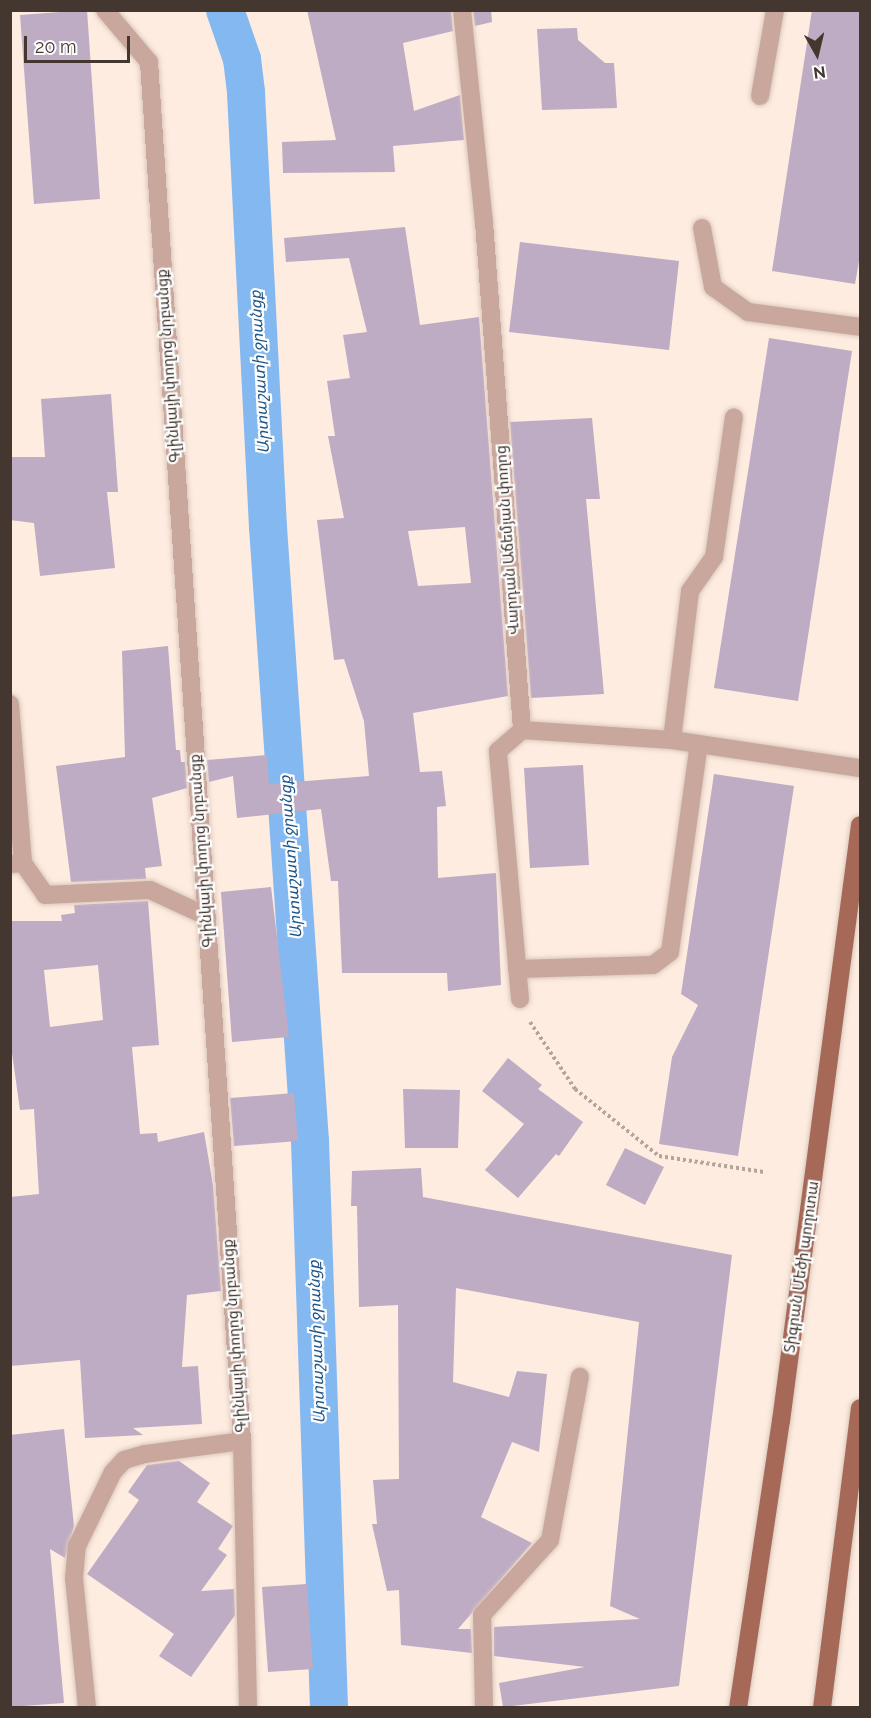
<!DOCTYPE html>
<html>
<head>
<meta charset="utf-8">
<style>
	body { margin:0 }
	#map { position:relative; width:871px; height:1718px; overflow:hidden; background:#feece0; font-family:Raleway,"Noto Sans Armenian",sans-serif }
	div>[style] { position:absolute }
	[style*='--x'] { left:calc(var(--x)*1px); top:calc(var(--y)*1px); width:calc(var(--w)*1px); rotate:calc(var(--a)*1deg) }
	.canal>* { height:38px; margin:-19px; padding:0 19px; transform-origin:19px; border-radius:19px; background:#83b9f0 }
	.building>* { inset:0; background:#beabc4 }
	.path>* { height:4px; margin-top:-2px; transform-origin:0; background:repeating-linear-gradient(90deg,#b4a59b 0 3px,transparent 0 6px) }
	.roads { filter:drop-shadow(0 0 2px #d9c8bd) drop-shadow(0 0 2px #d9c8bd) }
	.lane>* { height:18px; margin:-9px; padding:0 9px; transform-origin:9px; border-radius:9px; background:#caa79d }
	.street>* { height:18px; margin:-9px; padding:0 9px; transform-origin:9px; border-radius:9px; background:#caa79d }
	.primary>* { height:18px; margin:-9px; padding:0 9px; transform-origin:9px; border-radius:9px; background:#a66958 }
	span { translate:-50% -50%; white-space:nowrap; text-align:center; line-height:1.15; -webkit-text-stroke:4.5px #fdfdfd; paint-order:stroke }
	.street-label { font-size:15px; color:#433730 }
	.water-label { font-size:16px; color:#1d5588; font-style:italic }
	.frame { position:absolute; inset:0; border:12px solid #433730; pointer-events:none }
	.north { position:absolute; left:787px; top:24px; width:60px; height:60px; -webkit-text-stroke:4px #fdfdfd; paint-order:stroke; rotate:172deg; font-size:16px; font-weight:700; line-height:24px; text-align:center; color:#433730 }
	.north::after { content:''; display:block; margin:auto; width:21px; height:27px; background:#433730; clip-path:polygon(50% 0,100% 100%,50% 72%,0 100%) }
	.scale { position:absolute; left:24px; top:36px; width:106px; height:27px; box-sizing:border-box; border:3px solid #433730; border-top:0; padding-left:8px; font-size:18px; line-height:21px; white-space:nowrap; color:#433730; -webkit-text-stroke:4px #fdfdfd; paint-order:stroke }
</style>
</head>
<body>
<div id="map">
	<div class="canal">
		<div style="--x:225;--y:10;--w:52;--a:70.9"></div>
		<div style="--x:242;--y:59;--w:34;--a:83"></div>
		<div style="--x:246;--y:93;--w:435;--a:87.1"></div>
		<div style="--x:268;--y:527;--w:615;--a:86.09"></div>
		<div style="--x:310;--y:1141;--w:567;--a:88.08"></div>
	</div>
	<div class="building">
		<div style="clip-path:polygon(87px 10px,100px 199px,34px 204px,20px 15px)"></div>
		<div style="clip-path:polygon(307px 10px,451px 10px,453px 31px,403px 43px,414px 111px,460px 95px,464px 140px,393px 146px,395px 172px,283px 173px,282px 142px,336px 140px)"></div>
		<div style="clip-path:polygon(473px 10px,491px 10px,492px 22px,475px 26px)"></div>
		<div style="clip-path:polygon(812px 10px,861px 10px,861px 250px,855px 284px,772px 271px)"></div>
		<div style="clip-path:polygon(577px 28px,578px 40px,605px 63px,614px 63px,617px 108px,542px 110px,537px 29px)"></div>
		<div style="clip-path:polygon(evenodd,405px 227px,420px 325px,479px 317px,508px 696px,413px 713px,420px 772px,442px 771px,446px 806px,437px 807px,438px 878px,496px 873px,501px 985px,448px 991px,447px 973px,342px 973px,338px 881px,331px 881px,321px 809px,237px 818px,233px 776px,209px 782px,207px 760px,267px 755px,269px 784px,369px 776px,364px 721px,344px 659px,334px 660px,317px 520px,344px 518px,328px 436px,335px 436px,327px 381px,350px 378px,343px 335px,367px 332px,349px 258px,286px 262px,284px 238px,405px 227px,465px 527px,471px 583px,418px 586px,408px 531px,465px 527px)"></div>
		<div style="clip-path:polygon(520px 242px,679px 261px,669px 350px,509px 332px)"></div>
		<div style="clip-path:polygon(769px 338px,852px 351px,798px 701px,714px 688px)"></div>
		<div style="clip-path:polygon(111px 394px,118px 492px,107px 492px,115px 568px,40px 576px,34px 523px,10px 520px,10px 457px,45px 457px,41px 399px)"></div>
		<div style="clip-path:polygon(592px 418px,600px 499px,586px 499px,604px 694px,531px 698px,510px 422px)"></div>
		<div style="clip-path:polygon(168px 646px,176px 750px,180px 750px,181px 762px,185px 762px,187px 788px,152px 798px,162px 866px,145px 868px,146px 879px,71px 882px,56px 766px,125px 757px,122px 651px)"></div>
		<div style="clip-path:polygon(583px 765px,589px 865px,530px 868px,524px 768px)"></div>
		<div style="clip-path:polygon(714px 774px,794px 786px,738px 1156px,659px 1144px,672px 1057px,698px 1005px,681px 994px)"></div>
		<div style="clip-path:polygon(271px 887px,289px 1037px,232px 1042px,221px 892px)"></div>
		<div style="clip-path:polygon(evenodd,148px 901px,159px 1045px,132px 1047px,140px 1134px,157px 1133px,158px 1142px,204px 1132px,213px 1185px,221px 1291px,187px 1295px,182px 1367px,198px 1366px,202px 1424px,133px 1428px,143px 1435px,85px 1438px,80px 1360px,10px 1366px,10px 1197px,39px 1194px,34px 1109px,20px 1110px,10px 1039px,10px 921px,62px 921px,61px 915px,75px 913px,74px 905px,148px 901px,98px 965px,103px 1020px,50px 1027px,44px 970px,98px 965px)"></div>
		<div style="clip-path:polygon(508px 1058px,542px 1085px,538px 1089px,583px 1122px,559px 1156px,556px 1154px,518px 1198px,485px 1170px,524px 1124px,482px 1091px)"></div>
		<div style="clip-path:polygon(403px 1089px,460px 1090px,458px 1148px,405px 1148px)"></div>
		<div style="clip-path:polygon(294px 1093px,298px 1141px,234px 1146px,230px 1098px)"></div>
		<div style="clip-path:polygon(625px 1148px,664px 1167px,645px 1205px,606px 1185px)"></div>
		<div style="clip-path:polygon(421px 1168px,423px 1197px,732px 1255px,679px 1686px,503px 1707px,499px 1683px,585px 1667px,494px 1656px,494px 1627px,640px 1619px,610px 1606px,639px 1322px,456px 1288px,453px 1382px,509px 1397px,517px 1371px,547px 1374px,539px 1452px,512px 1442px,481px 1517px,532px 1543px,458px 1629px,471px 1629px,472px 1653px,401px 1645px,399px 1590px,387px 1591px,372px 1524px,377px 1524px,373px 1480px,399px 1479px,398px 1305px,359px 1307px,357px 1206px,351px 1206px,352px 1171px)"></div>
		<div style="clip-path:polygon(64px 1429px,74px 1526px,65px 1558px,50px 1549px,64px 1703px,10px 1707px,10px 1435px)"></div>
		<div style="clip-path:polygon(179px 1461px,210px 1483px,197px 1502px,233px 1526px,218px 1549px,227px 1555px,201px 1591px,234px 1589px,235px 1615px,191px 1677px,159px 1656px,174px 1634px,87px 1574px,139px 1500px,128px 1492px,147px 1465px)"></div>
		<div style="clip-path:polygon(307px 1584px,313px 1669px,268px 1672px,262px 1587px)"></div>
	</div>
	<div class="path">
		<div style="--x:530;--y:1022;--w:81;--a:56.1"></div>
		<div style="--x:575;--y:1089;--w:107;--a:38.6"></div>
		<div style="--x:659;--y:1156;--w:106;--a:8.7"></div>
	</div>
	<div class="roads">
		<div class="lane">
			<div style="--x:760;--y:96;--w:87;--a:-80.1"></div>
			<div style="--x:702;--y:228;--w:60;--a:79.4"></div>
			<div style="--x:713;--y:287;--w:43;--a:35.5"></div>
			<div style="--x:748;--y:312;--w:113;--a:7.6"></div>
			<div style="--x:10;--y:704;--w:160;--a:85.3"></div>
			<div style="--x:672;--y:740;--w:150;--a:-83.1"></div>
			<div style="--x:690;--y:591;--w:42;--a:-54.8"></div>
			<div style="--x:714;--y:557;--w:141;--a:-81.9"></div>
			<div style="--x:10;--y:864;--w:13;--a:-4"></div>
			<div style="--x:23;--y:863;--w:39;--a:55"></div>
			<div style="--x:45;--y:895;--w:105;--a:-2.7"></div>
			<div style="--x:150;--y:890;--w:62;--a:24.9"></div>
			<div style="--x:517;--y:969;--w:136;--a:-1.7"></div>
			<div style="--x:653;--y:965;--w:21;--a:-37"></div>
			<div style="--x:670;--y:952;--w:210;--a:-82.1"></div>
			<div style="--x:520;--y:999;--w:249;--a:-95.1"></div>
			<div style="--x:498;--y:751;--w:32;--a:-41"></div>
			<div style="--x:87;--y:1708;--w:131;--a:-95.7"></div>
			<div style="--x:74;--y:1578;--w:32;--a:-85"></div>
			<div style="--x:77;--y:1546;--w:82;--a:-64.1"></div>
			<div style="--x:113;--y:1472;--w:16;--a:-47"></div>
			<div style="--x:124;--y:1460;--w:22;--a:-16"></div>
			<div style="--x:145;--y:1454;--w:98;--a:-7.6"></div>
			<div style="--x:484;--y:1708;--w:93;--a:-91.2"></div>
			<div style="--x:482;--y:1615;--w:101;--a:-47.8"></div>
			<div style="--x:550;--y:1540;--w:166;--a:-79.6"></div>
		</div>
		<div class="street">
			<div style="--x:105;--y:10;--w:68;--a:49.8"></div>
			<div style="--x:149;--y:62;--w:1382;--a:86.14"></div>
			<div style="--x:242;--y:1441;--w:267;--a:88.7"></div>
			<div style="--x:462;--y:10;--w:213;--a:84.1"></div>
			<div style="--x:484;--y:222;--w:509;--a:85.72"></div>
			<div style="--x:522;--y:730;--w:150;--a:3.8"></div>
			<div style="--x:672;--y:740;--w:190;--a:8.5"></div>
		</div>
		<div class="primary">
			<div style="--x:738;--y:1708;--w:290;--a:-81.5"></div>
			<div style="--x:781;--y:1421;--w:601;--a:-82.45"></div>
			<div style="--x:822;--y:1708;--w:302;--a:-82.8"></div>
		</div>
	</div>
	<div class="street-label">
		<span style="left:169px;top:366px;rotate:-94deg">Գլինկայի փողոց նրբանցք</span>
		<span style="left:508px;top:540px;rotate:-94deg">Վարդան Աճեմյան փողոց</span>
		<span style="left:202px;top:851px;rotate:-94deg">Գլինկայի փողոց նրբանցք</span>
		<span style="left:802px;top:1267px;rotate:-82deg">Տիգրան Մեծի պողոտա</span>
		<span style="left:235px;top:1336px;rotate:-94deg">Գլինկայի փողոց նրբանցք</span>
	</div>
	<div class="water-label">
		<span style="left:260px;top:372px;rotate:-93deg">Արտաշատի ջրանցք</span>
		<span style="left:291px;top:857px;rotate:-94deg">Արտաշատի ջրանցք</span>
		<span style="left:317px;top:1342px;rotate:-92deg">Արտաշատի ջրանցք</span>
	</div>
	<div class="frame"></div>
	<div class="north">N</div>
	<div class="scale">20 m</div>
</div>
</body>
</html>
